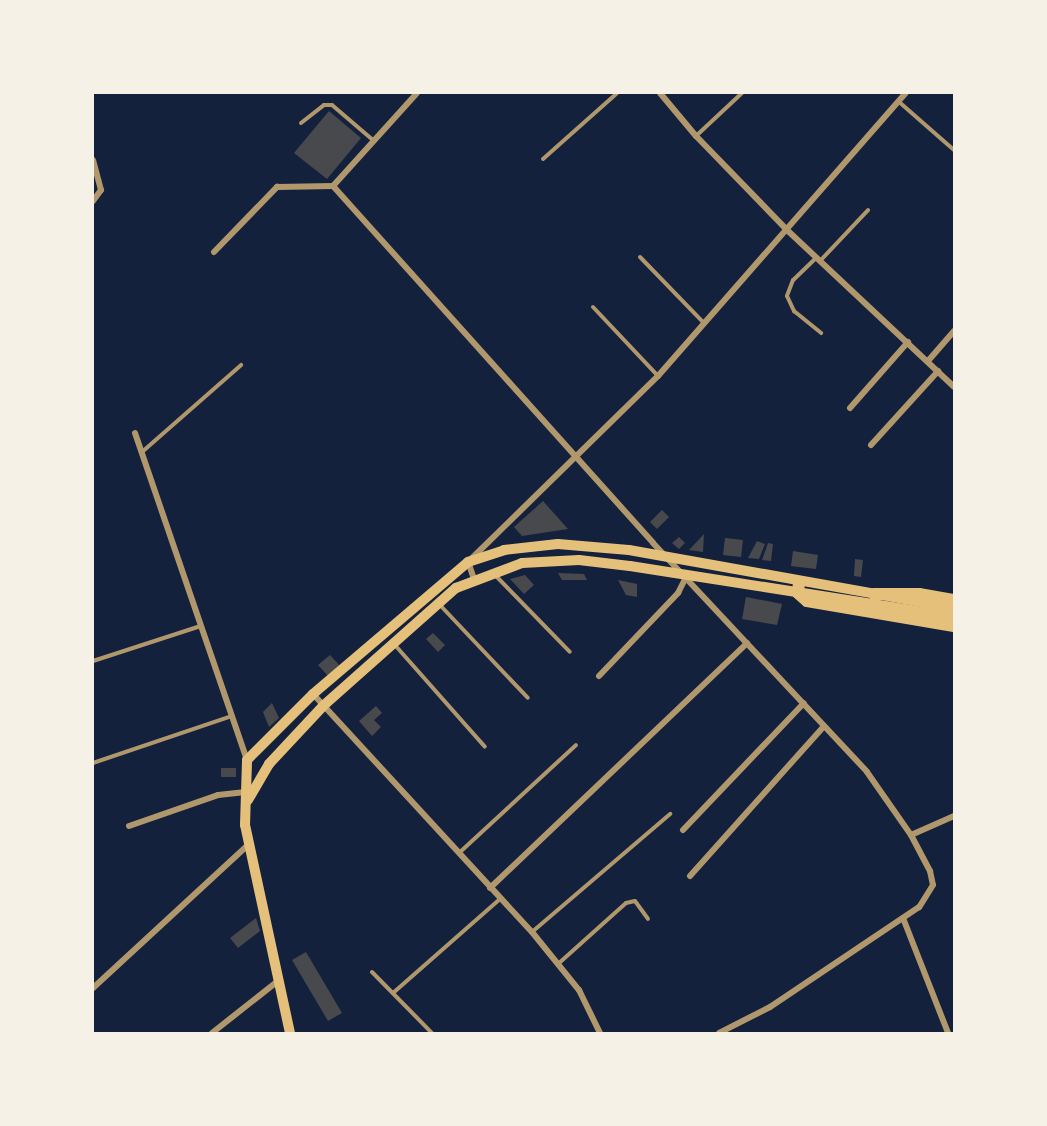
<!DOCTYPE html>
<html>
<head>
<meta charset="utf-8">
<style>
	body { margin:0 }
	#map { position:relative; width:1047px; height:1126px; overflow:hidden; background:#14213d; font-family:Rubik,sans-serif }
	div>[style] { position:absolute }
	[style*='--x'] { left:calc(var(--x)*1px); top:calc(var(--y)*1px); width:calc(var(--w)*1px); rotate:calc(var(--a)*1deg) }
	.building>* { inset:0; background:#48494c }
	.service>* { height:4px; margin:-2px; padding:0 2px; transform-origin:2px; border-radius:2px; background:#b1986c }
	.minor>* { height:6px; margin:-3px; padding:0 3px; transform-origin:3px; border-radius:3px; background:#b1986c }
	.secondary>* { height:10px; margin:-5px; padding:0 5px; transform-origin:5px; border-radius:5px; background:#e5c07b }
	.primary>* { height:12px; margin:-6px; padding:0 6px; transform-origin:6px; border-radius:6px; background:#e5c07b }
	span { translate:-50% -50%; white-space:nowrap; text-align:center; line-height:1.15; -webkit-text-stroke:4.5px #f6f1e7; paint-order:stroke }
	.frame { position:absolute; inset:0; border:94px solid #f6f1e7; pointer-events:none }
</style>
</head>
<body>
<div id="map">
	<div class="building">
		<div style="clip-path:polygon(329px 111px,361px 138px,327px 179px,294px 153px)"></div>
		<div style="clip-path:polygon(543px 501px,568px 529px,522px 536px,514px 527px)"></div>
		<div style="clip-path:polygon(662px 510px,669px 517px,657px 529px,650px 522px)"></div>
		<div style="clip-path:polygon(704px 534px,703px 552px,689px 550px)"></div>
		<div style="clip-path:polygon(679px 537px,685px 543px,679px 549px,672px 543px)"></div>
		<div style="clip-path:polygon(725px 538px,743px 540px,741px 557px,723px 555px)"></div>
		<div style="clip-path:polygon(757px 541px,765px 544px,759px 559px,748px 558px)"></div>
		<div style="clip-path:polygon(768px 543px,773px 544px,771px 561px,762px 560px)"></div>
		<div style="clip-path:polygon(793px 551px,818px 555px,816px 569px,791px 566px)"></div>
		<div style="clip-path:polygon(855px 559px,863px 560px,861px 577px,854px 576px)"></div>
		<div style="clip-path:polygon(558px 573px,584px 574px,587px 580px,562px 580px)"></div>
		<div style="clip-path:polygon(525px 575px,534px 585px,524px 594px,510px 579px)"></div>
		<div style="clip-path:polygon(618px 580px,637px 584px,637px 597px,626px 595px)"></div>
		<div style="clip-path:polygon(746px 597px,782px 604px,777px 625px,742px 619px)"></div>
		<div style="clip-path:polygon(433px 633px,445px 645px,438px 652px,426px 639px)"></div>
		<div style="clip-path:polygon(330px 655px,340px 666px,328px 676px,318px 665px)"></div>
		<div style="clip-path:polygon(272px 703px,279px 718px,269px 727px,263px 712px)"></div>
		<div style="clip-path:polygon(376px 706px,382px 713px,374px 720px,381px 727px,372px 736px,359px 721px)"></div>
		<div style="clip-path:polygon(221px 768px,236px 768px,236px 777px,221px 777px)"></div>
		<div style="clip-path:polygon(256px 918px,260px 931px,238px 948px,230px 938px)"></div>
		<div style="clip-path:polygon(306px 952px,342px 1013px,328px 1021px,292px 960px)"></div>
	</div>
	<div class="service">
		<div style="--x:898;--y:101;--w:74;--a:41.2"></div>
		<div style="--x:301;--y:123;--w:29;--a:-38"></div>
		<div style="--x:324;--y:105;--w:8;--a:0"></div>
		<div style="--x:332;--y:105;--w:55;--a:40.6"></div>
		<div style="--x:696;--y:136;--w:63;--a:-43.1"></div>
		<div style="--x:543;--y:159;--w:99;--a:-41.7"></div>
		<div style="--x:640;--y:257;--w:92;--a:45.9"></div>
		<div style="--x:816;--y:258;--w:32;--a:136"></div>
		<div style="--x:793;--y:280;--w:17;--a:111"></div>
		<div style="--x:787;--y:296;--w:17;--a:65"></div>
		<div style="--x:794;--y:311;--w:35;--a:39"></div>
		<div style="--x:820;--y:261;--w:70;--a:-46.7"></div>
		<div style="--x:593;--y:307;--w:95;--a:46.7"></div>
		<div style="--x:142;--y:452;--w:132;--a:-41.3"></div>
		<div style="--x:495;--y:575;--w:107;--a:45.8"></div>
		<div style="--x:439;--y:604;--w:129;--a:46.6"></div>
		<div style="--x:394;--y:644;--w:137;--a:48.5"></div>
		<div style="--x:93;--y:661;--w:114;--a:-18"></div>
		<div style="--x:93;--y:763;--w:147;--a:-18.7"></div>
		<div style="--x:459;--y:853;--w:159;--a:-42.7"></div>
		<div style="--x:532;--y:932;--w:182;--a:-40.5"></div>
		<div style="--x:558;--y:964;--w:91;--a:-41.9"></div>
		<div style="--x:626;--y:903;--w:9;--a:-13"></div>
		<div style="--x:635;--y:901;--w:22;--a:54"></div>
		<div style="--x:372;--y:972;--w:86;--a:45.5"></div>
		<div style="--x:393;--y:993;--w:142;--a:-41.3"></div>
	</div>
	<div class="minor">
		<div style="--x:660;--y:93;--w:56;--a:50.1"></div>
		<div style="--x:696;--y:136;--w:131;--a:45.9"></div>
		<div style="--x:787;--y:230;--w:229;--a:43.2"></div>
		<div style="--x:93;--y:160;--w:31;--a:75"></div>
		<div style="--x:101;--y:190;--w:14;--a:126"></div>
		<div style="--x:333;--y:186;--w:479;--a:48.1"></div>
		<div style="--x:653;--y:543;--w:313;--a:46.9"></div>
		<div style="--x:867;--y:772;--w:77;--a:55.1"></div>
		<div style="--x:911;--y:835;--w:41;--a:62.2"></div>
		<div style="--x:930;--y:871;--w:14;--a:78"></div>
		<div style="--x:933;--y:885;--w:26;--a:122"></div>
		<div style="--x:919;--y:907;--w:179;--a:146.1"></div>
		<div style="--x:770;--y:1007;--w:57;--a:153"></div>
		<div style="--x:333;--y:186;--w:125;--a:-47.9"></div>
		<div style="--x:214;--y:252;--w:91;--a:-45.9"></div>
		<div style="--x:277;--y:187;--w:56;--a:-1"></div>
		<div style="--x:928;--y:361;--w:40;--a:-49"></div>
		<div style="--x:850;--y:408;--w:88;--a:-48.7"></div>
		<div style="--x:135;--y:433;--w:346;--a:71.1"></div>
		<div style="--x:871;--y:445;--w:100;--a:-47.8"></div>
		<div style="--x:474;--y:579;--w:18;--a:-109"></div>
		<div style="--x:468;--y:562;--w:266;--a:-44.4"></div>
		<div style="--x:658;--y:376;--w:376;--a:-48.8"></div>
		<div style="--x:599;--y:676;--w:115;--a:-46.4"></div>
		<div style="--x:678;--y:593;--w:18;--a:-63"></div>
		<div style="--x:313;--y:694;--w:323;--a:47.4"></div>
		<div style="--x:532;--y:932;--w:75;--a:51"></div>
		<div style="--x:579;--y:990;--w:48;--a:64"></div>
		<div style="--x:129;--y:826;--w:94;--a:-19.2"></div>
		<div style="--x:218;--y:795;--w:28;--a:-6"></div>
		<div style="--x:683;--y:830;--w:175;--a:-46.4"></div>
		<div style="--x:911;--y:835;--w:47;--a:-23.8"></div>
		<div style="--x:690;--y:876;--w:201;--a:-48.2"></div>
		<div style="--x:490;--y:888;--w:355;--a:-43.6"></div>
		<div style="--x:903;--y:918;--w:123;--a:68.6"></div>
		<div style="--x:93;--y:988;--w:212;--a:-42.7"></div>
		<div style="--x:212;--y:1033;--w:85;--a:-38.3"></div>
	</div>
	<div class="secondary">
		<div style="--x:248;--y:800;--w:42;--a:-59.7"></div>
		<div style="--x:269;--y:764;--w:79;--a:-47"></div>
		<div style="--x:323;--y:706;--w:178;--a:-41.6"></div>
		<div style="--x:456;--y:588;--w:71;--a:-20.7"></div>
		<div style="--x:522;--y:563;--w:57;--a:-3"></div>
		<div style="--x:579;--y:560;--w:51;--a:6.7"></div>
		<div style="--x:630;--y:566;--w:328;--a:8.9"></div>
		<div style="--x:290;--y:1033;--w:213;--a:-102.2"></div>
		<div style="--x:245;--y:825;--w:65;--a:-88.2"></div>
		<div style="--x:247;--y:760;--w:93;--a:-45"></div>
		<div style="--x:313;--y:694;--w:204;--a:-40.4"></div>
		<div style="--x:468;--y:562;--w:38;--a:-18"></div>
		<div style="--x:504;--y:550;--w:54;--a:-6.3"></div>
		<div style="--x:558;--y:544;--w:71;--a:4.8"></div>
		<div style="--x:629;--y:550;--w:330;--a:10.1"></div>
	</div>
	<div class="primary">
		<div style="--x:799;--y:582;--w:11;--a:95"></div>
		<div style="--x:798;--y:593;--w:12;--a:42"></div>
		<div style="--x:807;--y:601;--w:149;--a:9.7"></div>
		<div style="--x:874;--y:594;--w:45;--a:0"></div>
		<div style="--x:919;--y:594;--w:36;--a:10"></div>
	</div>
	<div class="frame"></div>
</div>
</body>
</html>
